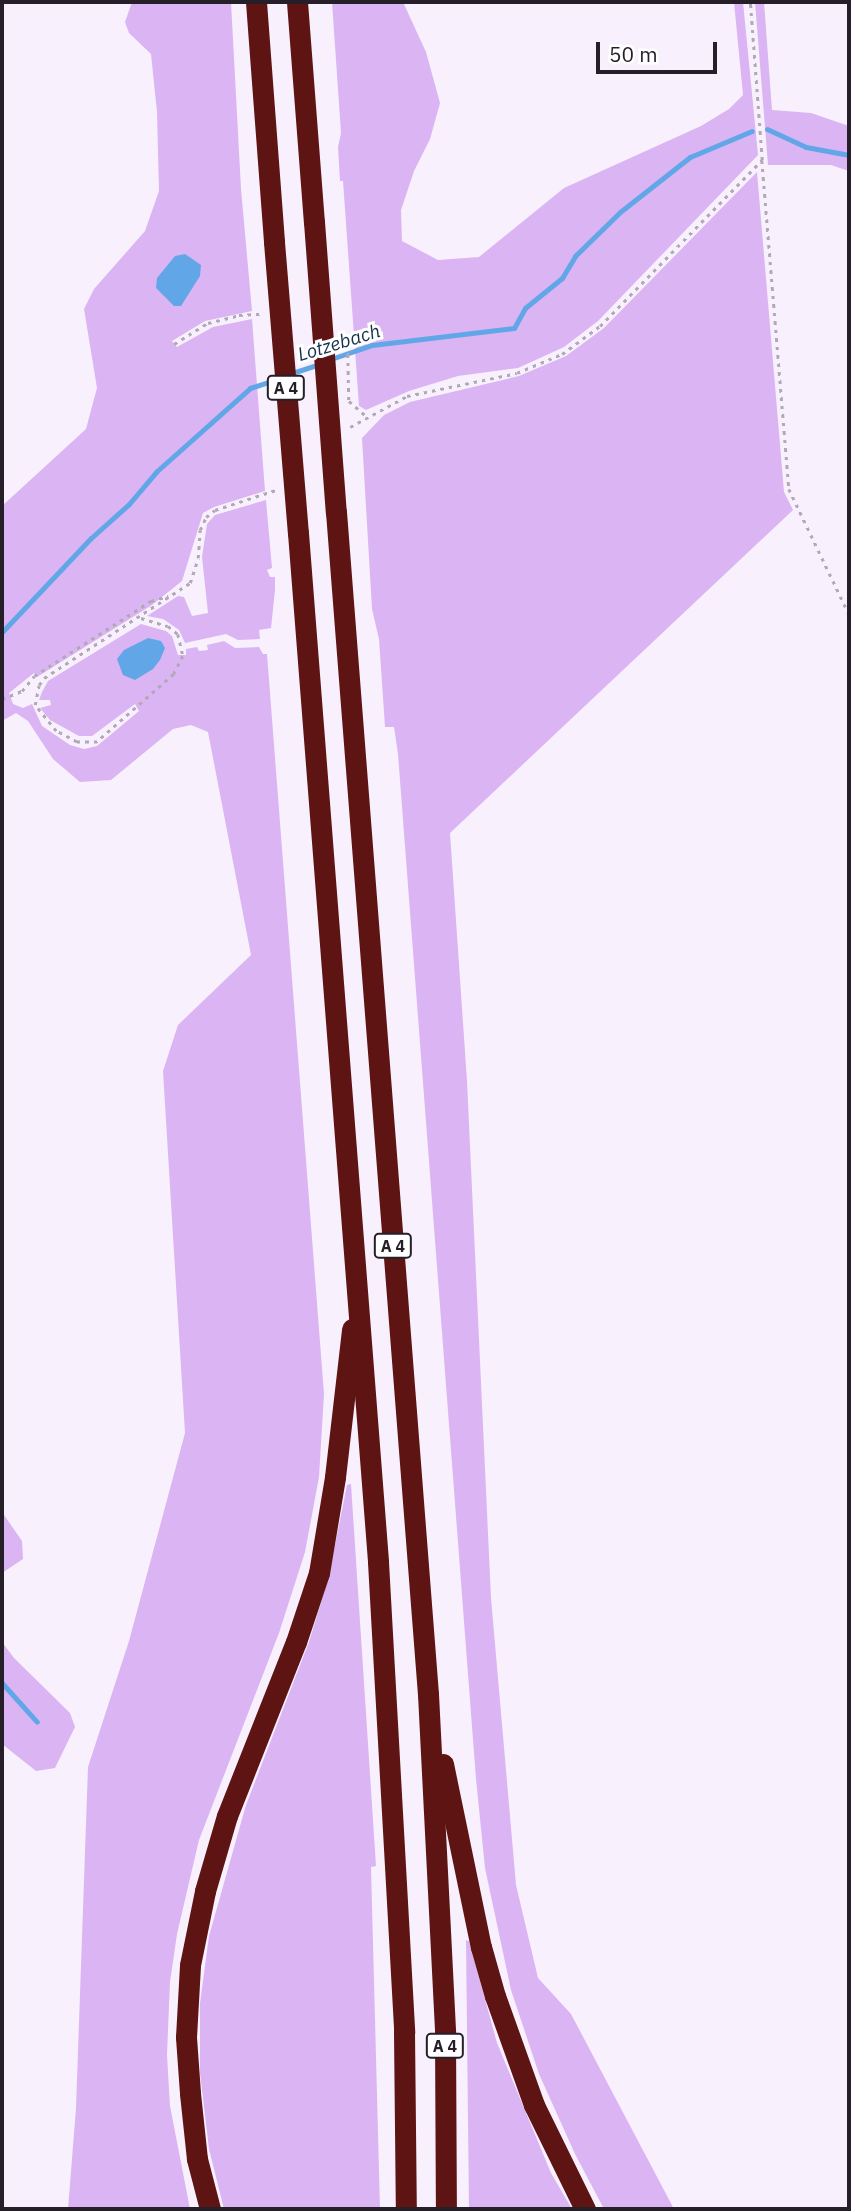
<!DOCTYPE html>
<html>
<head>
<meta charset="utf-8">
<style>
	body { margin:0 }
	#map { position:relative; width:851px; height:2211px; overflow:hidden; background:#f8f0fd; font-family:"IBM Plex Sans",sans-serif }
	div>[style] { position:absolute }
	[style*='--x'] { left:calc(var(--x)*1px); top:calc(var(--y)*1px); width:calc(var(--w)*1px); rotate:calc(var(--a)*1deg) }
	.green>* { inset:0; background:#dbb4f3 }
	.water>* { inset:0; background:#61a7e7 }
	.stream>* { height:5px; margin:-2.5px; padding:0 2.5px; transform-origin:2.5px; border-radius:2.5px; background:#61a7e7 }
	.path>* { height:2.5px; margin-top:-1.25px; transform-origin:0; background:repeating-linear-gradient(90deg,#b1a9b6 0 3.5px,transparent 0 8.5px) }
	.highway>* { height:21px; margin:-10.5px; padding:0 10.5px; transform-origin:10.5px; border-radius:10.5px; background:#5e1413 }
	.highway-bridge>* { height:21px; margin:-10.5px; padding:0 10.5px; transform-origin:10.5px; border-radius:10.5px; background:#5e1413 }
	span { translate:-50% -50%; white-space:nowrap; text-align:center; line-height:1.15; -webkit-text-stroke:6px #fff; paint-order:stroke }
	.shield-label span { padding:2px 5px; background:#fff; border:2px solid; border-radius:5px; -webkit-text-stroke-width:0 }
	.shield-label { font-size:16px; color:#261f2a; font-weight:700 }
	.water-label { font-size:19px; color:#15324d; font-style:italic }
	.frame { position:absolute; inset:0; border:4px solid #261f2a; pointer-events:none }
	.scale { position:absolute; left:596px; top:42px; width:121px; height:32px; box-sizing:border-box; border:4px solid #261f2a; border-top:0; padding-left:9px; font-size:21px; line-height:24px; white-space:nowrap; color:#261f2a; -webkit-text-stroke:5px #fff; paint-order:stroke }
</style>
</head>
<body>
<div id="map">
	<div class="green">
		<div style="clip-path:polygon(132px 2px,231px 2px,241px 189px,252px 311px,205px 321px,172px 341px,177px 347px,213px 327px,252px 319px,265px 491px,214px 507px,203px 513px,182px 581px,152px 605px,37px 677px,34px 673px,9px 693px,13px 704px,23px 708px,32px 704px,42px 726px,70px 745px,84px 749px,97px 746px,139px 711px,135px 704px,92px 736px,79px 736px,50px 720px,40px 708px,51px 705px,50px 700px,39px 700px,42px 692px,48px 681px,141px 624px,166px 631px,172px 636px,178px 655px,186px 655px,186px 649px,197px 647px,199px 651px,208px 650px,207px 645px,224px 641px,235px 648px,259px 647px,263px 654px,267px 654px,324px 1394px,319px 1477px,305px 1552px,279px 1633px,199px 1840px,177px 1934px,170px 1982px,167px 2055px,170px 2106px,190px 2209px,68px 2209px,76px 2108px,88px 1767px,129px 1641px,185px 1433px,163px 1071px,178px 1025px,251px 955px,208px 732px,191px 725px,173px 729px,111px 780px,80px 782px,53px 759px,28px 721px,16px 713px,2px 721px,2px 506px,86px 429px,97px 388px,84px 309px,94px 289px,145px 231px,159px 191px,157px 112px,151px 54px,129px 33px,125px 22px)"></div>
		<div style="clip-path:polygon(332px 2px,403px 2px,426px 52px,440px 103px,430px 139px,414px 171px,401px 210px,402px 241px,438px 260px,479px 257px,564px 188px,701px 126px,729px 109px,743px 95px,734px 2px,743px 2px,758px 155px,598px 321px,564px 347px,518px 368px,458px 376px,409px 391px,366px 410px,359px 406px,343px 181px,340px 181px,338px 147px,341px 133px)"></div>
		<div style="clip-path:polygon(755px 2px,764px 2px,772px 110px,811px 113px,849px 126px,849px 171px,831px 165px,768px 165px)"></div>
		<div style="clip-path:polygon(757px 172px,784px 492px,793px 510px,450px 833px,467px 1081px,491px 1598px,516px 1885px,538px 1978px,571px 2014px,674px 2209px,604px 2209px,575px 2154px,539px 2074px,511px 1990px,485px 1868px,476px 1779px,398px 754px,394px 727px,385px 727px,379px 639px,372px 609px,362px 438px,384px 415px,410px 402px,519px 376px,566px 356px,604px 328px)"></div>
		<div style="clip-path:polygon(266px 500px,272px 568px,267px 570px,270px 577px,275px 577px,275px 590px,271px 628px,259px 630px,260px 639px,238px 640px,226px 634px,185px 643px,179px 630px,163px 619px,147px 616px,178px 596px,184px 597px,192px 616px,208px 613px,202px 557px,207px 524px,215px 515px)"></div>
		<div style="clip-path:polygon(351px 1484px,376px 1866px,371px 1867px,380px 2209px,224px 2209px,209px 2149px,200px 2073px,200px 2003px,209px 1936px,246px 1805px,309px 1642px,328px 1580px,347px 1485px)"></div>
		<div style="clip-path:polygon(2px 1512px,22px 1541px,23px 1559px,2px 1573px)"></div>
		<div style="clip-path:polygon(2px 1642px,14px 1658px,70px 1713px,75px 1727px,55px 1768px,36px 1771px,2px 1744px)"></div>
		<div style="clip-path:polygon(466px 1940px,469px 1941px,497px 2043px,551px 2173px,572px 2209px,469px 2209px)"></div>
	</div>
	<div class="water">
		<div style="clip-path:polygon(185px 254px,201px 265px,200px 276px,181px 306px,174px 306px,156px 288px,157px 278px,175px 256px)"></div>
		<div style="clip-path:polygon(148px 638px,161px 641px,165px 648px,160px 660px,153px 669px,135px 680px,123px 675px,117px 659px,124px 650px)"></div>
	</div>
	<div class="stream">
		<div style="--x:767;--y:129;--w:43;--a:24.8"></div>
		<div style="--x:806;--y:147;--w:44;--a:10.5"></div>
		<div style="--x:328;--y:360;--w:46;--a:-18.8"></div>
		<div style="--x:372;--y:345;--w:143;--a:-6.8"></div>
		<div style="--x:514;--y:328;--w:23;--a:-61"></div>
		<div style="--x:525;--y:308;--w:48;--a:-39"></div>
		<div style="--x:562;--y:278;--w:26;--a:-59"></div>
		<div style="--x:575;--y:256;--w:63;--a:-44.4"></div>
		<div style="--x:620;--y:212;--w:89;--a:-38.2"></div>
		<div style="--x:690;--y:157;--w:67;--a:-22.8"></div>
		<div style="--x:289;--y:374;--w:32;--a:-18"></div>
		<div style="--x:2;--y:632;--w:129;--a:-46.6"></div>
		<div style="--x:91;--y:538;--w:51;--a:-41.8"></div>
		<div style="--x:129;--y:504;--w:43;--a:-49.7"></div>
		<div style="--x:157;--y:471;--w:125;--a:-41.7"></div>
		<div style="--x:250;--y:388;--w:32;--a:-18"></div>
		<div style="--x:2;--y:1683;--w:52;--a:48.1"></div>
	</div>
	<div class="path">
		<div style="--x:762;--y:160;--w:330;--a:85.3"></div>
		<div style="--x:789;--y:489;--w:139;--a:64.4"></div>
		<div style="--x:342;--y:337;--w:18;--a:71"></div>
		<div style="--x:348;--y:354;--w:47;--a:88.8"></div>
		<div style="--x:349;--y:401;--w:23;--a:41"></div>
		<div style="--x:174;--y:344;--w:40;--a:-32"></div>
		<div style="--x:208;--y:323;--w:32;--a:-14"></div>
		<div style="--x:239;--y:315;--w:22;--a:-3"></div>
		<div style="--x:350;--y:427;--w:65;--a:-28.5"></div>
		<div style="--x:407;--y:396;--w:112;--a:-11.8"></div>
		<div style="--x:517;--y:373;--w:49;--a:-22.9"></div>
		<div style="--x:562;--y:354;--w:47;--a:-36.4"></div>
		<div style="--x:600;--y:326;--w:232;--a:-45.7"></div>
		<div style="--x:762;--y:160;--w:158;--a:-94.3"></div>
		<div style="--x:141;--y:618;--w:28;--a:17"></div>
		<div style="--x:168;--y:626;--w:13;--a:39"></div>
		<div style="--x:178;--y:634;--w:23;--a:77"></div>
		<div style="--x:183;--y:656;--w:20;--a:117"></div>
		<div style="--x:174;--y:674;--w:103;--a:138.6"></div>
		<div style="--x:97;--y:742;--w:20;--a:180"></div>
		<div style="--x:77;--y:742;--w:24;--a:-152"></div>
		<div style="--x:56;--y:731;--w:33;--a:-129"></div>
		<div style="--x:35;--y:705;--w:20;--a:-79"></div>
		<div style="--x:39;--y:685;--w:9;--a:-54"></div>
		<div style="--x:44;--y:678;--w:174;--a:-33.1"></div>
		<div style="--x:190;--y:583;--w:26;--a:-72"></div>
		<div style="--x:198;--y:558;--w:28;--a:-86"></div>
		<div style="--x:200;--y:530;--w:14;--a:-65"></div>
		<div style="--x:206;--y:517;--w:11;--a:-38"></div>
		<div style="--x:215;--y:510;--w:64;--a:-18.2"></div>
		<div style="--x:2;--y:699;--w:22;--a:-22"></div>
		<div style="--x:22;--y:691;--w:19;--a:-51"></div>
		<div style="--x:34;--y:676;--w:139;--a:-32.7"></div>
		<div style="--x:151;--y:601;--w:18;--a:-16"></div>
	</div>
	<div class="highway">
		<div style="--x:256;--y:2;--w:241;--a:85.7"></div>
		<div style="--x:297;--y:2;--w:221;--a:85.6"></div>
		<div style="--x:336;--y:512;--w:1186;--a:85.55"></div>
		<div style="--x:428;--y:1694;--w:341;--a:87.1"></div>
		<div style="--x:445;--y:2035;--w:174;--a:89.7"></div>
		<div style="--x:298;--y:533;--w:1032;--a:85.55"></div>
		<div style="--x:378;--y:1562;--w:471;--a:86.8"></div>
		<div style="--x:404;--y:2032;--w:177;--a:89.4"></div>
		<div style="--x:443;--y:1764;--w:187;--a:78.3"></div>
		<div style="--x:481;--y:1947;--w:51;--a:74.1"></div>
		<div style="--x:495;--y:1996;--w:116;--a:70.3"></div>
		<div style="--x:534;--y:2105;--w:116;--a:63.9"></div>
		<div style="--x:210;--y:2209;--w:52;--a:-104.6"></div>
		<div style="--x:197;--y:2159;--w:66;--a:-96.1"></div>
		<div style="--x:190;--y:2093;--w:56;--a:-94.1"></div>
		<div style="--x:186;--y:2037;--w:72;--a:-86.8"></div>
		<div style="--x:190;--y:1965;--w:76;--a:-78.5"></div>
		<div style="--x:205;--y:1891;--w:78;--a:-73.7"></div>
		<div style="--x:227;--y:1816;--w:187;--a:-68.4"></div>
		<div style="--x:296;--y:1642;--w:73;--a:-71.6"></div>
		<div style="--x:319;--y:1573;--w:97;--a:-80.5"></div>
		<div style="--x:335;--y:1477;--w:149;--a:-83.4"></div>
	</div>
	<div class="highway-bridge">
		<div style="--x:314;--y:222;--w:291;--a:85.7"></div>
		<div style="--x:274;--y:242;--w:292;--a:85.3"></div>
	</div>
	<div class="shield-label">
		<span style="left:286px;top:388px">A 4</span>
		<span style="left:393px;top:1246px">A 4</span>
		<span style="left:445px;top:2046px">A 4</span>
	</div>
	<div class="water-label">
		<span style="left:339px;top:343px;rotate:-17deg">Lotzebach</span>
	</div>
	<div class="frame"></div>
	<div class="scale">50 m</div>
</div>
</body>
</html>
